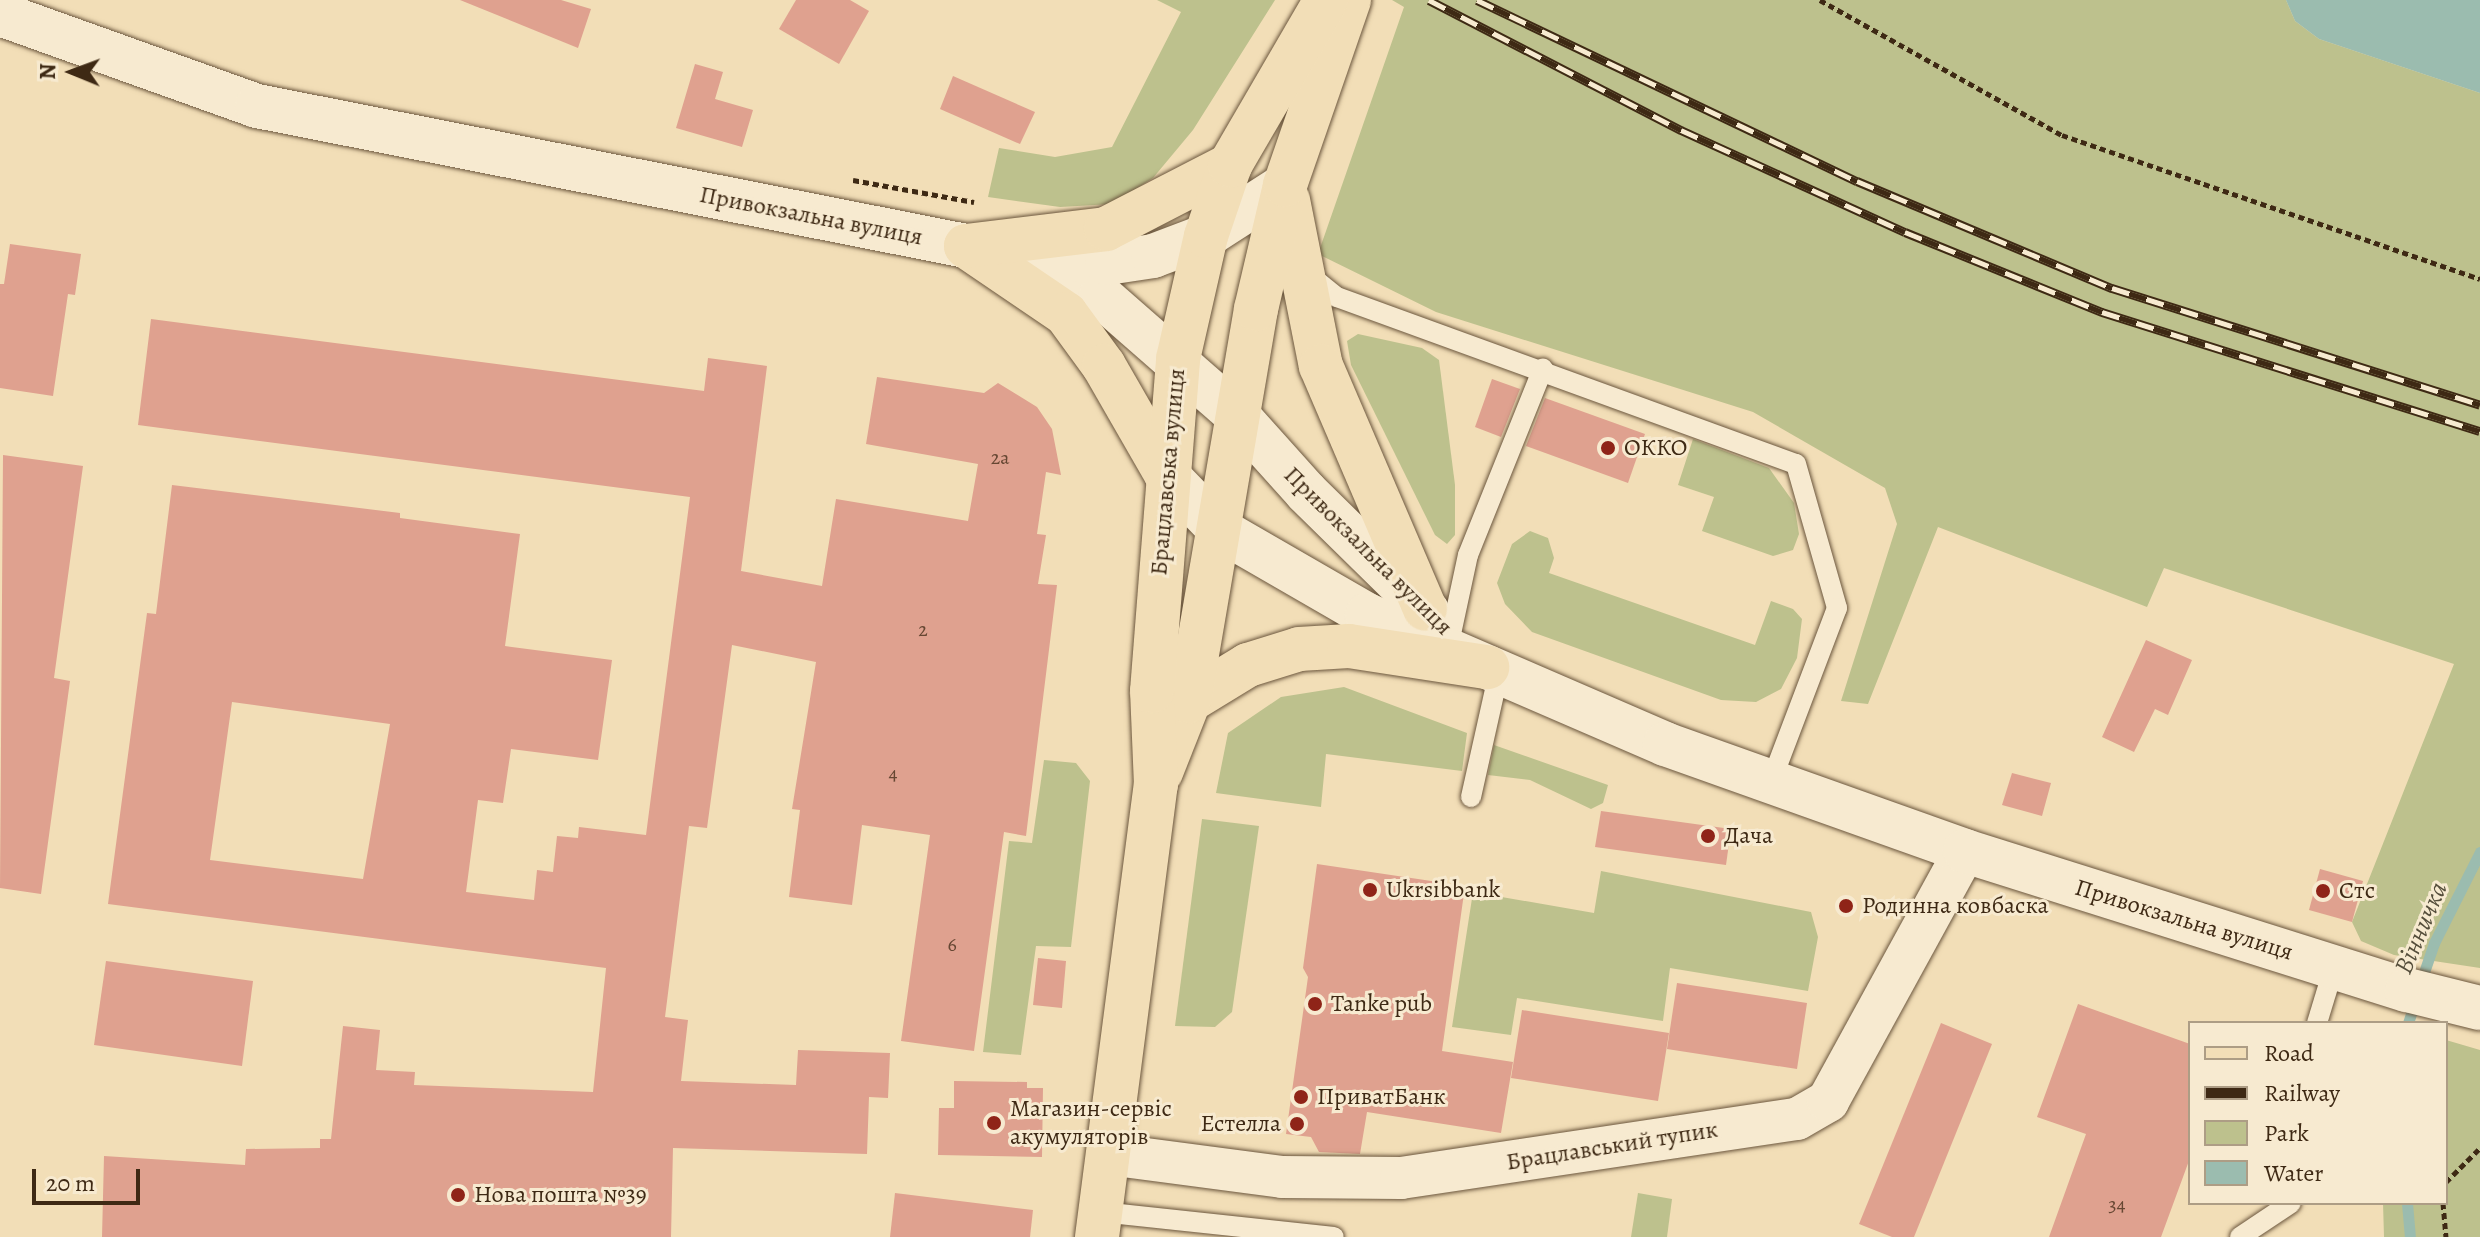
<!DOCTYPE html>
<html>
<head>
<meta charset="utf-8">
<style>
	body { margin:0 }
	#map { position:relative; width:2480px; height:1237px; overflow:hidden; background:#f2deb7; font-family:Alegreya,serif }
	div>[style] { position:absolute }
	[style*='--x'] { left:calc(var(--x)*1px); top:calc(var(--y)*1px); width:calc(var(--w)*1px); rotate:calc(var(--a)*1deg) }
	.green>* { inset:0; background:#bdc18d }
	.water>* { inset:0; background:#9bbcaf }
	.stream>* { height:11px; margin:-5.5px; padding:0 5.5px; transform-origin:5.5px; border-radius:5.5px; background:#9bbcaf }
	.building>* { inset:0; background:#dfa18f }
	.path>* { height:5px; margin-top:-2.5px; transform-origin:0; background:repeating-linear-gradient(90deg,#3e2914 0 6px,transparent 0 10px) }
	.roads { filter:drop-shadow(0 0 2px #6b563d) drop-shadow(0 0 2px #6b563d) }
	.service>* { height:20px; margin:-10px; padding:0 10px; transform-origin:10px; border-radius:10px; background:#f7ead0 }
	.minor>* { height:42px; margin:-21px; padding:0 21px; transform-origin:21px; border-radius:21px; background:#f7ead0 }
	.tertiary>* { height:44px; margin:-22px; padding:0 22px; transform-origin:22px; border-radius:22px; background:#f7ead0 }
	.secondary>* { height:44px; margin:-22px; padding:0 22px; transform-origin:22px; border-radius:22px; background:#f7ead0 }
	.primary>* { height:44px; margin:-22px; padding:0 22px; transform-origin:22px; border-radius:22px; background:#f2deb7 }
	.rail>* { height:9px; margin-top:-4.5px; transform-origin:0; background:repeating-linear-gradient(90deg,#f7ead0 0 18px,#3e2914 0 36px); box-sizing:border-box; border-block:2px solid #3e2914 }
	.dots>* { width:22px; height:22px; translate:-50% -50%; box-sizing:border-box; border:4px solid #f7ead0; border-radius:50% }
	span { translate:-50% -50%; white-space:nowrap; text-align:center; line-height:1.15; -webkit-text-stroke:6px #f7ead0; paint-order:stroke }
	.number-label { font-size:20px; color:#664733 }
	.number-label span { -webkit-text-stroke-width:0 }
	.street-label { font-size:24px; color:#3e2914 }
	.poi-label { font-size:24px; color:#3e2914 }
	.left { translate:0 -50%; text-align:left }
	.right { translate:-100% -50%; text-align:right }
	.water-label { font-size:26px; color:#554e3b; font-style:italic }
	.legend { position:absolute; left:2188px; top:1021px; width:260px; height:184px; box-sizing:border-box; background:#f7ead0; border:2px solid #ad9d85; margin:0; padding:10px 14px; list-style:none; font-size:24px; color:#3e2914 }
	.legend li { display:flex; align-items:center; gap:16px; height:40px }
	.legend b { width:40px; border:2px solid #ad9d85 }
	.north { position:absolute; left:32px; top:32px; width:80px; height:80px; -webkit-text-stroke:6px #f7ead0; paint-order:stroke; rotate:271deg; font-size:22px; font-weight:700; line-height:32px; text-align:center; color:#3e2914 }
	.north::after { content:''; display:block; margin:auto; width:28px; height:36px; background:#3e2914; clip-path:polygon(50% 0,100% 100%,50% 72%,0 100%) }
	.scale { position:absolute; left:32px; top:1169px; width:108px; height:36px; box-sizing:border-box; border:4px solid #3e2914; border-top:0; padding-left:10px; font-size:24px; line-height:28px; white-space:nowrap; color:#3e2914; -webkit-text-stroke:6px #f7ead0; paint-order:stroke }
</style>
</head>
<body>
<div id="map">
	<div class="green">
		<div style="clip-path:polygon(1157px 0,1275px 0,1193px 130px,1153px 178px,1112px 204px,1060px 207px,988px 197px,999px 148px,1055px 157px,1112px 147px,1181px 12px)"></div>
		<div style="clip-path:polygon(1392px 0,2286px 0,2295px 21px,2319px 39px,2480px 93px,2480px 968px,2394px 955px,2361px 941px,2352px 922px,2454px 664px,2164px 568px,2147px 607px,1938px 527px,1868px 704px,1841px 701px,1897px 524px,1885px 488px,1753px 412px,1436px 312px,1318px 254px,1404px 7px)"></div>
		<div style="clip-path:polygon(1358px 334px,1422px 348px,1439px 360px,1455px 485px,1455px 535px,1447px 544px,1435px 535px,1351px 365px,1347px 341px)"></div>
		<div style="clip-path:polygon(1693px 439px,1769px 468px,1794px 503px,1799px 534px,1793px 550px,1773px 556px,1702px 531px,1714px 497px,1678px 485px)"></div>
		<div style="clip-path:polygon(1530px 531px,1548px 538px,1554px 558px,1549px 573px,1755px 645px,1771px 601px,1793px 609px,1802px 619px,1797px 658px,1781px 689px,1756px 702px,1721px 700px,1532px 632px,1505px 604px,1497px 583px,1512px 544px)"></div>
		<div style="clip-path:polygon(1344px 687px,1467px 733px,1462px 771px,1326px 754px,1321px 807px,1216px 793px,1228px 733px,1281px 697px)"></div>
		<div style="clip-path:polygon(1494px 745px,1608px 785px,1603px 803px,1591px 809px,1530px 780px,1488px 775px)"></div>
		<div style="clip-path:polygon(1044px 760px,1076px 763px,1090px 781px,1071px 947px,1036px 946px,1021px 1055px,983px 1052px,1009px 841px,1032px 843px)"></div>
		<div style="clip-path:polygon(1202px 819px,1259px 826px,1232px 1012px,1215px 1027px,1175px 1026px)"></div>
		<div style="clip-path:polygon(1601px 871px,1811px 912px,1818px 937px,1808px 991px,1670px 968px,1663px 1021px,1517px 998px,1511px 1035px,1452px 1027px,1473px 892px,1594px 913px)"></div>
		<div style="clip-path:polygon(2446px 1040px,2480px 1050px,2480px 1237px,2384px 1237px,2383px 1203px,2446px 1203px)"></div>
		<div style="clip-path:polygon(1638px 1193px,1672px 1199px,1667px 1237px,1631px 1237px)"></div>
	</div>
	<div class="water">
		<div style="clip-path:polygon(2286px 0,2480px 0,2480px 93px,2319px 39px,2295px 21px)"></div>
	</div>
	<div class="stream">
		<div style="--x:2420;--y:984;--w:43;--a:-71.1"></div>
		<div style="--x:2434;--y:943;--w:102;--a:-63.2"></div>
		<div style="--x:2408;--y:1023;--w:23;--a:-72"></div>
		<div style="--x:2407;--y:1203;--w:34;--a:85"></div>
	</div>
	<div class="building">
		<div style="clip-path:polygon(460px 0,561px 0,591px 9px,578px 48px)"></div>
		<div style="clip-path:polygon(796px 0,850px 0,869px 11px,839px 64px,779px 29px)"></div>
		<div style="clip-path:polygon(695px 64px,723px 72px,715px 99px,753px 110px,742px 147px,676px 128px)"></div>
		<div style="clip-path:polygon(953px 76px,1035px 112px,1020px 144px,940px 109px)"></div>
		<div style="clip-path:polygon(10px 244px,81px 254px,75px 295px,68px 294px,53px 396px,0 388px,0 284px,4px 284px)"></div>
		<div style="clip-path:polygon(evenodd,151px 319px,704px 391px,708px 358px,767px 366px,741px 571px,822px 586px,836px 499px,968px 521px,978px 464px,866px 444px,877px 377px,984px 393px,998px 383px,1037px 407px,1052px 429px,1061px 475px,1046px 472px,1037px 534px,1046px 535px,1038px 584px,1057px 585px,1026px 836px,1004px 832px,974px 1051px,901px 1041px,930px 835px,862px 825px,852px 905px,789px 897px,800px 810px,792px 809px,816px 662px,732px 645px,707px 828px,689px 826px,665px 1017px,688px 1020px,681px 1081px,796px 1085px,798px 1050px,890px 1053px,888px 1098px,869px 1097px,867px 1154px,673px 1148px,671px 1237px,102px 1237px,104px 1156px,245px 1165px,246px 1149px,320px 1148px,320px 1139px,331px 1139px,343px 1026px,380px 1030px,376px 1070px,415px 1072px,414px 1085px,593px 1092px,606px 968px,108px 904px,147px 613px,156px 614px,172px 485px,400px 513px,400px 518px,520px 534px,505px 646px,612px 660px,598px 760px,511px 749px,503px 803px,478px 800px,466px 892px,534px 900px,537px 870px,553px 872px,557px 836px,578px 838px,579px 827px,646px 835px,690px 497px,138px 425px,151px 319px,232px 702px,390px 724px,363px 879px,210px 860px,232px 702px)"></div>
		<div style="clip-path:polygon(1492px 379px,1520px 389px,1501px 437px,1475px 427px)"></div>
		<div style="clip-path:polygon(1545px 398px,1645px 434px,1628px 483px,1526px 446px)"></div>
		<div style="clip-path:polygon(3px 455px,83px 466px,54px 678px,70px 681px,41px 894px,0 888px)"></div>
		<div style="clip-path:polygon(2146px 640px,2192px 660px,2168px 715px,2155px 709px,2134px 752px,2102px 737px)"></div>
		<div style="clip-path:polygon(2012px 773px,2051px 783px,2042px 816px,2002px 805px)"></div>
		<div style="clip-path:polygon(1601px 811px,1731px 829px,1726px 865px,1595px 847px)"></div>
		<div style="clip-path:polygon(1317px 864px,1465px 886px,1442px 1051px,1513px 1062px,1501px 1133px,1367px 1112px,1360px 1154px,1319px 1152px,1311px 1137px,1286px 1134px,1308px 977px,1303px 968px)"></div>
		<div style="clip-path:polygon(2320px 869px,2363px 881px,2352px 922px,2309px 910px)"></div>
		<div style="clip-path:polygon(1038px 958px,1066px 961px,1062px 1008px,1033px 1005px)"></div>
		<div style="clip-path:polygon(106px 961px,253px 981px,242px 1066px,94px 1045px)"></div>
		<div style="clip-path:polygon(1677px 983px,1807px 1003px,1797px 1069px,1667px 1049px)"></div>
		<div style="clip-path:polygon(2078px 1004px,2190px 1044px,2190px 1158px,2161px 1237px,2049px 1237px,2086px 1134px,2037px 1117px)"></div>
		<div style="clip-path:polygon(1522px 1010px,1669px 1033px,1658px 1101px,1511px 1078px)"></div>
		<div style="clip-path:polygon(1941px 1023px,1992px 1044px,1914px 1237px,1892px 1237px,1859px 1224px)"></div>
		<div style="clip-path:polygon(954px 1081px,1027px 1082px,1027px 1088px,1043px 1088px,1042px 1157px,938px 1155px,939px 1108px,954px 1108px)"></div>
		<div style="clip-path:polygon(895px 1193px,1033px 1210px,1030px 1237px,890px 1237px)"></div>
	</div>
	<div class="path">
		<div style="--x:1820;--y:0;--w:277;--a:29.2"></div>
		<div style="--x:2062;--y:135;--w:442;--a:19"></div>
		<div style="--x:853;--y:180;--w:123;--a:10.3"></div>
		<div style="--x:2446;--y:1182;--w:48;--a:-45"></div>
		<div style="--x:2443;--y:1203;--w:34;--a:85"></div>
	</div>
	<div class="roads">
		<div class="service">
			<div style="--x:1307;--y:273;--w:38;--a:39"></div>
			<div style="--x:1337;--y:297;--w:488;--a:20"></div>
			<div style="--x:1796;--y:464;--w:150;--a:74.1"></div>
			<div style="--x:1837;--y:608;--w:186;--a:110.8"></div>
			<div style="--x:1451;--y:634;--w:81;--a:-77.9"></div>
			<div style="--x:1468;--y:555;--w:201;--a:-68.1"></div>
			<div style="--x:1471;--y:797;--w:128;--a:-77.4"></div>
			<div style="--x:2317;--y:1023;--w:59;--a:-73.1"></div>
			<div style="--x:1101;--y:1212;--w:234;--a:6.1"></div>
			<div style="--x:2240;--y:1237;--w:61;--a:-33.7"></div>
		</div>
		<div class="minor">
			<div style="--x:1108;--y:1154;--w:176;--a:7.5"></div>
			<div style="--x:1282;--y:1177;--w:119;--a:0.5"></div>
			<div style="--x:1401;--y:1178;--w:400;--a:-8.5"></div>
			<div style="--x:1797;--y:1119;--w:36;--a:-30"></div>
			<div style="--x:1828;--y:1101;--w:285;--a:-61.3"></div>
		</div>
		<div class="tertiary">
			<div style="--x:1237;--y:415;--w:103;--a:48.1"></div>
			<div style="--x:1306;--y:492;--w:170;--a:44.5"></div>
			<div style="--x:1166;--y:474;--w:78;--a:46"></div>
			<div style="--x:1220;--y:530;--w:170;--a:30"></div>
			<div style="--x:1367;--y:615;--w:325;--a:23.4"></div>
			<div style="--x:1665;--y:744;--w:319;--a:19.6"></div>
			<div style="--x:1965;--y:851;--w:463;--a:17.5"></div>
			<div style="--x:2407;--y:990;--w:75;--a:13.9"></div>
		</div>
		<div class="secondary">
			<div style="--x:0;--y:14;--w:273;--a:19.7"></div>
			<div style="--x:257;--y:106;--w:723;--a:11.17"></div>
			<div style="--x:966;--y:246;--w:144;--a:20.3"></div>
			<div style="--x:1101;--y:296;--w:181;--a:41.2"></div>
			<div style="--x:1040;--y:255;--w:67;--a:6.8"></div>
			<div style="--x:1107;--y:263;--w:47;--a:-8.7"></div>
			<div style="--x:1153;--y:256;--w:57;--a:-20.7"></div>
			<div style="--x:1206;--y:236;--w:94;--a:-32.8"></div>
		</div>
		<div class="primary">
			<div style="--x:1288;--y:200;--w:169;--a:78.8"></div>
			<div style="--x:1321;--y:366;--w:264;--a:66.8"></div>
			<div style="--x:966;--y:246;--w:121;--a:34.2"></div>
			<div style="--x:1066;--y:314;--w:64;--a:53.8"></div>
			<div style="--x:1104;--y:366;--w:125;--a:60.1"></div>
			<div style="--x:966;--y:246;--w:141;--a:-6.9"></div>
			<div style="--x:1106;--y:229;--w:140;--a:-27.3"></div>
			<div style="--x:1189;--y:701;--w:69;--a:-31.4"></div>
			<div style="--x:1248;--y:665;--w:53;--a:-17.4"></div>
			<div style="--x:1299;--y:649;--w:50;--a:-3.4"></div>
			<div style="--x:1349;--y:646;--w:140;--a:8.7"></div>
			<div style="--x:1161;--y:772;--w:76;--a:-68.5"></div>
			<div style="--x:1189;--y:701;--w:398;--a:-80.3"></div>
			<div style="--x:1256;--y:309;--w:127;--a:-76.8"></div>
			<div style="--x:1285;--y:185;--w:196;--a:-70.9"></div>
			<div style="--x:1097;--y:1237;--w:456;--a:-82.6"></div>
			<div style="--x:1156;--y:785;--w:94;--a:-92.4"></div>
			<div style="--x:1152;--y:691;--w:333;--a:-85.5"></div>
			<div style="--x:1178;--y:359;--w:126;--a:-77.2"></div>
			<div style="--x:1206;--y:236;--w:75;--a:-71.3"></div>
			<div style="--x:1230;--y:165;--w:191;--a:-59.8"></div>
		</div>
	</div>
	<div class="rail">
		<div style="--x:1429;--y:0;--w:284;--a:27.3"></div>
		<div style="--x:1681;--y:130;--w:246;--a:24.5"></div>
		<div style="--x:1905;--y:232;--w:213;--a:22.1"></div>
		<div style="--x:2102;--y:312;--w:396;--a:17.5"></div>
		<div style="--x:1477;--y:0;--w:421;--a:25.5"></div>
		<div style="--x:1857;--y:181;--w:277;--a:22.8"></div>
		<div style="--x:2112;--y:288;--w:386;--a:17.6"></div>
	</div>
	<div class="dots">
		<div style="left:1608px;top:448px;background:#8f2418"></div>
		<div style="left:1708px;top:836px;background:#8f2418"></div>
		<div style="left:1370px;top:890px;background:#8f2418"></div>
		<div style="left:2323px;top:891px;background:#8f2418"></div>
		<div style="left:1846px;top:906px;background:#8f2418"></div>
		<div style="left:1315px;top:1004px;background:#8f2418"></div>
		<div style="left:1301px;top:1097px;background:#8f2418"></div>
		<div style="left:994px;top:1123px;background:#8f2418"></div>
		<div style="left:1297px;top:1124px;background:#8f2418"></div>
		<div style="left:458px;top:1195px;background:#8f2418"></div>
	</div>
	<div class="number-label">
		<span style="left:1000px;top:457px">2а</span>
		<span style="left:923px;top:629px">2</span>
		<span style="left:893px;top:773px">4</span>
		<span style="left:952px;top:944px">6</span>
		<span style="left:2117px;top:1204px">34</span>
	</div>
	<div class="street-label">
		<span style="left:811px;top:216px;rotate:11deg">Привокзальна вулиця</span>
		<span style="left:1168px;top:472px;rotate:-85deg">Брацлавська вулиця</span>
		<span style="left:1368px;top:551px;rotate:45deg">Привокзальна вулиця</span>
		<span style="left:2184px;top:920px;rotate:17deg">Привокзальна вулиця</span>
		<span style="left:1612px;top:1146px;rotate:-9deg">Брацлавський тупик</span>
	</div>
	<div class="poi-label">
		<span class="left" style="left:1624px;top:448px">ОККО</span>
		<span class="left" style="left:1724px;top:836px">Дача</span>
		<span class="left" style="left:1386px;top:890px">Ukrsibbank</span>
		<span class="left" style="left:2339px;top:891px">Стс</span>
		<span class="left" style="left:1862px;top:906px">Родинна ковбаска</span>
		<span class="left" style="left:1331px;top:1004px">Tanke pub</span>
		<span class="left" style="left:1317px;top:1097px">ПриватБанк</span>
		<span class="left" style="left:1010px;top:1123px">Магазин-сервіс<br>акумуляторів</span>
		<span class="right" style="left:1281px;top:1124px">Естелла</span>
		<span class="left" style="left:474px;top:1195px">Нова пошта №39</span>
	</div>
	<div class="water-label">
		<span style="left:2421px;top:928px;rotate:-67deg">Вінничка</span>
	</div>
	<ul class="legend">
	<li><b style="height:10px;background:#f2deb7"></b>Road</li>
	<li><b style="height:10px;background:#3e2914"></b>Railway</li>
	<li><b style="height:22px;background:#bdc18d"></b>Park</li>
	<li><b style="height:22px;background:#9bbcaf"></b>Water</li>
	</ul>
	<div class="north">N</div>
	<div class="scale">20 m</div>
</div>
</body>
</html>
